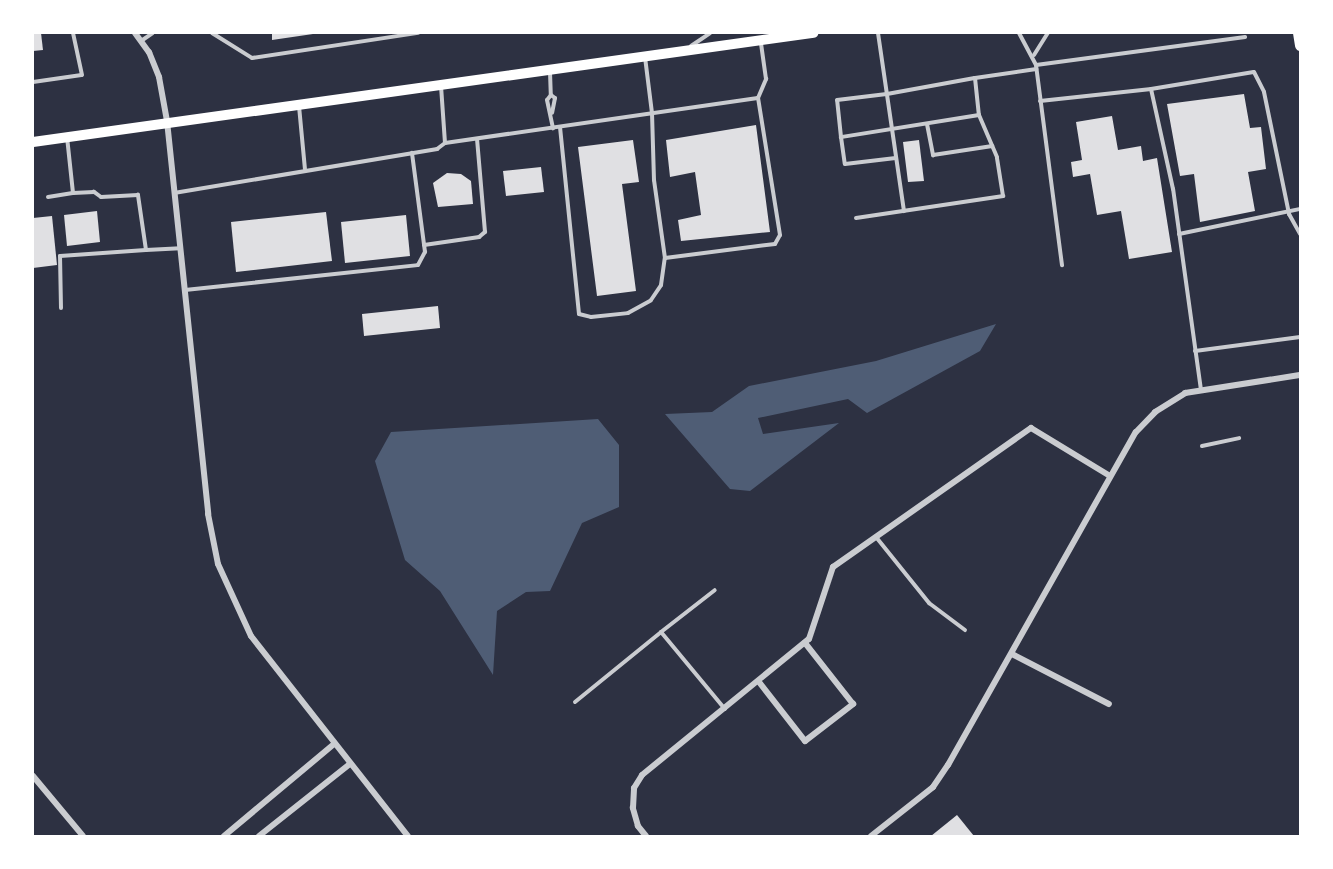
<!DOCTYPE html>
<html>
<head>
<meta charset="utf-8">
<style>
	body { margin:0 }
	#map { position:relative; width:1333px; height:869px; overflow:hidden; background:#2d3142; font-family:Rubik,sans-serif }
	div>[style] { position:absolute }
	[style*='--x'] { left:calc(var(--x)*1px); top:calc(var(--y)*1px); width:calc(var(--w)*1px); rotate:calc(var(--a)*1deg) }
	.water>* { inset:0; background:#4f5d75 }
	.building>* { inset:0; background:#e0e0e3 }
	.service>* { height:4px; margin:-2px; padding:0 2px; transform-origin:2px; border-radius:2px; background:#caccd0 }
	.minor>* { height:6px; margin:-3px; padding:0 3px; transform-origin:3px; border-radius:3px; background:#caccd0 }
	.secondary>* { height:10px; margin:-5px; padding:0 5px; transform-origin:5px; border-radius:5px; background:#fff }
	.primary>* { height:10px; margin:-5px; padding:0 5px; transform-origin:5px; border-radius:5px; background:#fff }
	span { translate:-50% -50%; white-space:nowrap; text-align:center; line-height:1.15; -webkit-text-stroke:4.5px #fff; paint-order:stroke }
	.frame { position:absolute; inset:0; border:34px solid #fff; pointer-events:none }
</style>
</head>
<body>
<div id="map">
	<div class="water">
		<div style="clip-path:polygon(996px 324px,980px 351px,867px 413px,848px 399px,758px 418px,763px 434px,839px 423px,750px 491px,730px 489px,665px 414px,712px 412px,749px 386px,876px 361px)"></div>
		<div style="clip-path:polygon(598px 419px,619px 445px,619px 507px,582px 523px,550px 591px,526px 592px,497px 611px,493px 675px,440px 591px,405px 560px,375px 461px,391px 432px)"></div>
	</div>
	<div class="building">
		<div style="clip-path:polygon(33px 33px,41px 33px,43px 50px,33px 51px)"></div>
		<div style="clip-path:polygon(272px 33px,313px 33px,313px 34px,272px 40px)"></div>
		<div style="clip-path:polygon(1244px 94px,1250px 128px,1261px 127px,1266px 169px,1248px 172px,1255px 211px,1200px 222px,1194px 174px,1180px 176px,1167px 104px)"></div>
		<div style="clip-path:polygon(1112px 116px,1118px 150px,1141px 146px,1143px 161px,1157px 158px,1172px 252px,1129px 259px,1121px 211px,1097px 215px,1090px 174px,1073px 177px,1071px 162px,1082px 160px,1076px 122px)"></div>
		<div style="clip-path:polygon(756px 125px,770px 232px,681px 241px,678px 220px,701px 215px,695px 172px,670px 177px,666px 140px)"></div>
		<div style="clip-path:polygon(633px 140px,639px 182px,622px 184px,636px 291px,597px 296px,578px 147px)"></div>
		<div style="clip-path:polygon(919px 140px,924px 181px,908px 182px,903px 142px)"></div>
		<div style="clip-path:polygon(541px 167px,544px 192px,506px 196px,503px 171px)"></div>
		<div style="clip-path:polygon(447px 173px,461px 174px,471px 181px,473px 204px,438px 207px,433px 183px)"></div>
		<div style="clip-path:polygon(97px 211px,100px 242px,67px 246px,64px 215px)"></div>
		<div style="clip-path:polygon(326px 212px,332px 261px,236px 272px,231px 222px)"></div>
		<div style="clip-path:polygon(406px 215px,410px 256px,345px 263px,341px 222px)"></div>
		<div style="clip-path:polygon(52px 216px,57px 265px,33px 268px,33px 218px)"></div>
		<div style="clip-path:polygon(438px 306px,440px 328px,364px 336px,362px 314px)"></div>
		<div style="clip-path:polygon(957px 815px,974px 836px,931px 836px)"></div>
	</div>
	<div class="service">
		<div style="--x:212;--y:33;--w:47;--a:32"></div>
		<div style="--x:252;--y:58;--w:168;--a:-8.6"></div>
		<div style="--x:878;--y:33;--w:180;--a:81.7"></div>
		<div style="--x:1019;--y:33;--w:36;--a:62"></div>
		<div style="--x:1036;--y:65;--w:202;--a:82.6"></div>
		<div style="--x:141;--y:41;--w:14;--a:-34"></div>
		<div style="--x:691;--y:46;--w:23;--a:-34"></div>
		<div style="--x:1034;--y:55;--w:26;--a:-58"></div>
		<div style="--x:645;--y:57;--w:56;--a:82.9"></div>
		<div style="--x:652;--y:113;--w:67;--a:88.3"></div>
		<div style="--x:654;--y:180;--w:79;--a:82"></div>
		<div style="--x:665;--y:258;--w:111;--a:-7.3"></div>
		<div style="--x:775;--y:244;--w:10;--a:-61"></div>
		<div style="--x:780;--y:235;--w:139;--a:-99.1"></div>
		<div style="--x:1036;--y:65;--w:211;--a:-7.6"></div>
		<div style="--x:550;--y:72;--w:23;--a:88"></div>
		<div style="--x:551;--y:95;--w:6;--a:129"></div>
		<div style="--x:547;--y:100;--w:29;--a:78"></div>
		<div style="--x:975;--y:78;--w:37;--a:84"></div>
		<div style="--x:979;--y:115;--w:140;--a:170.9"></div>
		<div style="--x:841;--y:137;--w:37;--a:-96"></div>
		<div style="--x:837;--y:100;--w:50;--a:-6.8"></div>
		<div style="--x:887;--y:94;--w:89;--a:-10.3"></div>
		<div style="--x:975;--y:78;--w:62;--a:-8.4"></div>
		<div style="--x:33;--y:82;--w:49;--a:-8.1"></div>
		<div style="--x:82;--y:75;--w:43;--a:-102.1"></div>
		<div style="--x:551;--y:95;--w:5;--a:37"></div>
		<div style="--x:555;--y:98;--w:15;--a:101"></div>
		<div style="--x:1040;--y:101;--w:112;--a:-6.2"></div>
		<div style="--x:299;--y:106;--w:63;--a:84.6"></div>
		<div style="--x:927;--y:124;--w:32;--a:79"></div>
		<div style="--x:933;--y:155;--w:60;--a:-8.7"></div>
		<div style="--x:560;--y:127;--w:188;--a:84.2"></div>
		<div style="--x:579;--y:314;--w:12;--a:14"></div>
		<div style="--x:591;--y:317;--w:37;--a:-6"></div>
		<div style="--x:628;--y:313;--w:26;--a:-29"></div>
		<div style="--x:651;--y:300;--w:18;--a:-56"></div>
		<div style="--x:661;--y:285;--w:27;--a:-82"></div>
		<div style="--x:841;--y:137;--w:27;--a:82"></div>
		<div style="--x:845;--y:164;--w:51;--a:-6.7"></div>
		<div style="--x:445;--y:143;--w:316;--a:-8.2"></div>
		<div style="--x:758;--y:98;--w:21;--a:-67"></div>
		<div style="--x:766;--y:79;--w:36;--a:-98"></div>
		<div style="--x:174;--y:193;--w:267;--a:-9.5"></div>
		<div style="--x:437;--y:149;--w:10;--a:-37"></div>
		<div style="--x:445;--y:143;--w:57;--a:-94"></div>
		<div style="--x:48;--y:197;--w:25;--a:-9"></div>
		<div style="--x:73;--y:193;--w:56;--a:-96.1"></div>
		<div style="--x:856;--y:218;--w:149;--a:-8.5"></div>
		<div style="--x:1003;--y:196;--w:39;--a:-99"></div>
		<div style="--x:997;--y:157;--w:46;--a:-113.2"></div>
		<div style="--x:1179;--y:234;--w:124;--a:-11.7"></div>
		<div style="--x:424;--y:245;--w:56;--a:-8.3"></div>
		<div style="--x:479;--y:237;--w:8;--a:-40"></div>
		<div style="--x:485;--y:232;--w:93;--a:-94.9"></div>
		<div style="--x:146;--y:250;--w:34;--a:-3"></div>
		<div style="--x:185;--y:290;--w:234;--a:-6.1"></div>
		<div style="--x:418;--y:265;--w:15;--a:-62"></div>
		<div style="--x:425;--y:252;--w:100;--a:-97.5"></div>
		<div style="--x:61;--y:308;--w:52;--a:-91.1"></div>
		<div style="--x:60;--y:256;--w:86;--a:-4"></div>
		<div style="--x:146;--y:250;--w:56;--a:-98.3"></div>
		<div style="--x:138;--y:195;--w:37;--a:177"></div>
		<div style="--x:101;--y:197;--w:9;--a:-144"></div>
		<div style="--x:94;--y:192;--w:21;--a:177"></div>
		<div style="--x:1195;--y:351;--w:106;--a:-7.6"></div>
		<div style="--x:1201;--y:390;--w:203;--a:-97.9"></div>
		<div style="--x:1173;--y:189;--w:102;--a:-102.4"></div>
		<div style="--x:1151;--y:89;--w:104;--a:-9.4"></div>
		<div style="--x:1254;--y:72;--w:22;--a:63"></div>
		<div style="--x:1264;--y:92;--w:125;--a:78.4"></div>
		<div style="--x:1289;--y:214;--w:23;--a:61"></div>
		<div style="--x:1202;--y:446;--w:38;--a:-12"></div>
		<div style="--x:876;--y:537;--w:85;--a:51.2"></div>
		<div style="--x:929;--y:603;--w:45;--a:36.9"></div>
		<div style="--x:661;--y:632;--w:68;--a:-37.9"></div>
		<div style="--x:575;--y:702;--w:111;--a:-39.1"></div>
		<div style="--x:661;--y:632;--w:100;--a:50.3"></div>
	</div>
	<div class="minor">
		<div style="--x:135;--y:33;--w:24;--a:54"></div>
		<div style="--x:149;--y:52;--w:27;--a:68"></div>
		<div style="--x:159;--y:77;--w:45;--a:79.7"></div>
		<div style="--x:167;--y:121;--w:395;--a:84"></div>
		<div style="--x:208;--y:514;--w:51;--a:78.7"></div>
		<div style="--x:218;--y:564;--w:79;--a:65.4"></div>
		<div style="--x:251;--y:636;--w:254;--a:51.9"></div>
		<div style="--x:1012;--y:654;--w:109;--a:27.3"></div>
		<div style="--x:759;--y:682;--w:75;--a:52.1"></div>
		<div style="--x:805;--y:741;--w:61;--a:-37.6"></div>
		<div style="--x:853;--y:704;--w:78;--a:-128.2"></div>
		<div style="--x:33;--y:776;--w:78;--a:50.2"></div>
		<div style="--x:224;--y:836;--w:143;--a:-39.9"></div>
		<div style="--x:259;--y:836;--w:116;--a:-38.4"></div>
		<div style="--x:646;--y:836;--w:13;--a:-129"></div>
		<div style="--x:638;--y:826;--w:19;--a:-106"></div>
		<div style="--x:633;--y:808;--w:20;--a:-87"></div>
		<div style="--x:634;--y:788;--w:15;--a:-58"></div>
		<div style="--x:642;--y:775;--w:215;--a:-39.2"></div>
		<div style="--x:809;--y:639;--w:76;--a:-71.6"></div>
		<div style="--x:833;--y:567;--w:242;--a:-35.1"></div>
		<div style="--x:1031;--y:428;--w:92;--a:31.3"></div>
		<div style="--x:871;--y:836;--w:79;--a:-38.3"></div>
		<div style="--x:933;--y:787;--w:27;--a:-56"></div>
		<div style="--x:948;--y:765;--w:382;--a:-60.6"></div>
		<div style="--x:1136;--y:432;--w:28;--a:-46"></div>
		<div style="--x:1155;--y:412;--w:36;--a:-32"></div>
		<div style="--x:1185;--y:393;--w:116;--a:-8.9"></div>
	</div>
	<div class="secondary">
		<div style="--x:1298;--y:33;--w:13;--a:81"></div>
	</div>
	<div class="primary">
		<div style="--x:33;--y:142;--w:788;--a:-7.96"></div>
	</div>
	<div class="frame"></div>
</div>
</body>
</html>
